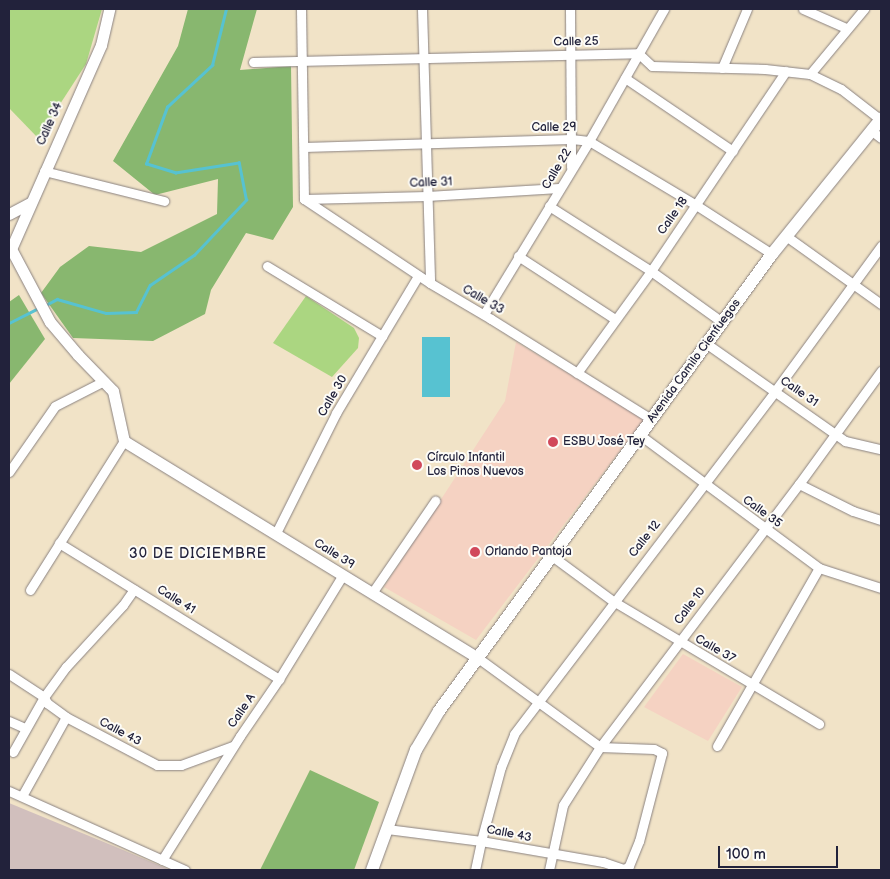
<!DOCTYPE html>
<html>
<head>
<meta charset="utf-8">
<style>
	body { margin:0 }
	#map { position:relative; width:890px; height:879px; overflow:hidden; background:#f1e3c7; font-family:"Balsamiq Sans",sans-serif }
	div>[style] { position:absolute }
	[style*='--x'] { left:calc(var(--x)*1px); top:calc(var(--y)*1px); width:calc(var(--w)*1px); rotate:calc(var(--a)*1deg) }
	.built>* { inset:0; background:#f5d2c2 }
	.industrial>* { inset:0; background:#d1bfbd }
	.green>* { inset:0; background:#abd681 }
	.forest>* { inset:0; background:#88b76f }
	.water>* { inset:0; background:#57c2d1 }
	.stream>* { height:2.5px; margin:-1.25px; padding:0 1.25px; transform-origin:1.25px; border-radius:1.25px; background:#57c2d1 }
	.roads { filter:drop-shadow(0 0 1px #8a8281) drop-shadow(0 0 1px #8a8281) }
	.minor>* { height:9px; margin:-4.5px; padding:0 4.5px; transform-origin:4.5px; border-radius:4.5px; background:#fff }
	.tertiary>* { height:11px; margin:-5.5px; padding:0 5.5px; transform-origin:5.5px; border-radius:5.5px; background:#fff }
	.secondary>* { height:12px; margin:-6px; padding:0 6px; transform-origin:6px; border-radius:6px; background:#fff }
	.dots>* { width:14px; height:14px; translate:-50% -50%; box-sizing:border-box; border:2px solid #fdfcf7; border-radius:50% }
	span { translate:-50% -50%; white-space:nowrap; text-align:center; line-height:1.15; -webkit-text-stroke:4px #fdfcf7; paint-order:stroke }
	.street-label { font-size:12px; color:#22223b }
	.poi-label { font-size:12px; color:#22223b }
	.left { translate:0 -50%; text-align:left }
	.neighbourhood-label { font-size:14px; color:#22223b; letter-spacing:1px }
	.frame { position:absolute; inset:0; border:10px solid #22223b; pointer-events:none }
	.scale { position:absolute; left:718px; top:846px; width:120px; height:22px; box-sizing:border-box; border:2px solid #22223b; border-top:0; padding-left:6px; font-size:15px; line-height:18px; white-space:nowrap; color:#22223b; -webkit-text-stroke:4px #fdfcf7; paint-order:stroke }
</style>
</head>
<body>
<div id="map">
	<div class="built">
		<div style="clip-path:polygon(516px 342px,644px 419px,476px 640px,384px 587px,505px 401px)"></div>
		<div style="clip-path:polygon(683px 654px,742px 687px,708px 741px,644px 707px)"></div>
	</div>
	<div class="industrial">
		<div style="clip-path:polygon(9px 803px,116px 847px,170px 870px,9px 870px)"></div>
	</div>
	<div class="green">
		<div style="clip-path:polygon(9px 9px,102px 9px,86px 64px,38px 138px,9px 108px)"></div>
		<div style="clip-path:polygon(306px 296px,354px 328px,359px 338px,358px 348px,332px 377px,273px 343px)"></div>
	</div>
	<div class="forest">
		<div style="clip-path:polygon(188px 9px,257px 9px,240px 70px,291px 66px,293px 207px,273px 240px,246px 233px,211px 290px,205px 314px,153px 341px,73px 338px,41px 293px,60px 267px,89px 246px,141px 252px,217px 214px,218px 179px,155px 195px,113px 161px,178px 46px)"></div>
		<div style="clip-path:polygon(19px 295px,45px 339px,9px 384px,9px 302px)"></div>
		<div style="clip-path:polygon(310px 770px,379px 802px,354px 870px,260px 870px)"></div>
	</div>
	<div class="water">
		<div style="clip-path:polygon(422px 337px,450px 337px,450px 397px,422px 397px)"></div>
	</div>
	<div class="stream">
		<div style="--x:44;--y:306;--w:15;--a:-28"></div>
		<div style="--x:57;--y:299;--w:51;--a:15.9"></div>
		<div style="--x:106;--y:313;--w:30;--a:-2"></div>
		<div style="--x:136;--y:312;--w:30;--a:-63"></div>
		<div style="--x:150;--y:285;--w:53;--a:-34.3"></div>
		<div style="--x:194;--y:255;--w:76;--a:-46.6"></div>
		<div style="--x:246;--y:200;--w:38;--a:-101"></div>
		<div style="--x:239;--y:163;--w:64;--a:171"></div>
		<div style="--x:176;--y:173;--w:31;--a:-163"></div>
		<div style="--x:146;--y:164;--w:61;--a:-69.8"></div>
		<div style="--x:167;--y:107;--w:62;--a:-43"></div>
		<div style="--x:212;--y:65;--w:58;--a:-76"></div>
		<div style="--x:9;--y:323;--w:34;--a:-27"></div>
	</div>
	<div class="roads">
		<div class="minor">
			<div style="--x:301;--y:9;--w:190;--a:89.1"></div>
			<div style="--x:422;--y:9;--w:274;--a:88.3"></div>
			<div style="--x:570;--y:9;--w:158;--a:89.6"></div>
			<div style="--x:803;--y:9;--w:47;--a:23.8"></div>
			<div style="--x:253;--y:62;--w:385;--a:-1.3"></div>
			<div style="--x:638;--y:53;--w:19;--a:43"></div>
			<div style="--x:652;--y:66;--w:113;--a:1.5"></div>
			<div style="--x:765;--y:69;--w:45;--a:6.3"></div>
			<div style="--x:810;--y:74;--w:34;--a:26"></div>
			<div style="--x:841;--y:89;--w:51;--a:37.8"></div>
			<div style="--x:722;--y:68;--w:64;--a:-67"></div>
			<div style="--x:810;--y:74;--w:85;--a:-50.3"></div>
			<div style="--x:625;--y:78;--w:130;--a:34.1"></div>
			<div style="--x:872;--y:131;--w:11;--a:38"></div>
			<div style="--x:304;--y:147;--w:267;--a:-1.7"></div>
			<div style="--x:571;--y:139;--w:18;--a:6"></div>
			<div style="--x:589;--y:141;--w:125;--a:30.9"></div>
			<div style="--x:696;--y:205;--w:90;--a:32.8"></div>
			<div style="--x:44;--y:171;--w:124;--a:14"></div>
			<div style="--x:304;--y:199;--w:151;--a:33.7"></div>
			<div style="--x:430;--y:283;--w:71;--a:30.5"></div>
			<div style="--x:491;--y:319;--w:189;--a:32"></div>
			<div style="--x:304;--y:199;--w:123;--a:-1.4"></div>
			<div style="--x:427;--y:196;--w:132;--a:-3.5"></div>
			<div style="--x:549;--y:206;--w:121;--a:32.5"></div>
			<div style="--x:651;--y:271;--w:87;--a:35.7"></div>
			<div style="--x:786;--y:236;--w:117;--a:35.6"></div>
			<div style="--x:518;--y:256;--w:116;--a:33"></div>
			<div style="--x:267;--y:266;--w:135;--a:31.3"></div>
			<div style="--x:484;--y:314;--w:202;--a:-58.7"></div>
			<div style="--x:589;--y:141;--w:152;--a:-60.4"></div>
			<div style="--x:707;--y:344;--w:169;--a:35.1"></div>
			<div style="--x:845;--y:441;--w:37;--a:13"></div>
			<div style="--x:577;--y:373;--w:126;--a:-54"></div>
			<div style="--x:651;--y:271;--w:241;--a:-56"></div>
			<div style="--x:640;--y:435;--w:223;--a:36.6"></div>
			<div style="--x:819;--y:568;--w:65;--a:17.9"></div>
			<div style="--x:9;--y:472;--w:80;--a:-55.1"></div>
			<div style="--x:55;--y:406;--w:55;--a:-27"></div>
			<div style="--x:799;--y:484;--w:60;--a:26.6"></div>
			<div style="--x:853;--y:511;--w:29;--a:18"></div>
			<div style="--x:276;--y:533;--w:134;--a:-63.4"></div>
			<div style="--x:336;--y:413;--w:160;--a:-59.1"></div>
			<div style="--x:59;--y:543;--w:259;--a:31.7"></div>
			<div style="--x:552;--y:556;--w:76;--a:36.4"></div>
			<div style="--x:613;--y:601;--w:240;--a:30.8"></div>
			<div style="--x:30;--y:590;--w:176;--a:-57.8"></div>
			<div style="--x:372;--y:593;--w:112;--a:-55.6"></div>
			<div style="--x:478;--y:658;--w:151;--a:36.1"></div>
			<div style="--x:600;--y:747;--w:54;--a:2.1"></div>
			<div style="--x:654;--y:749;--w:9;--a:27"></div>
			<div style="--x:662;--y:753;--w:91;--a:104.6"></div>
			<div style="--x:639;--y:841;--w:27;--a:112"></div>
			<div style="--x:629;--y:866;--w:6;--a:149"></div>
			<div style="--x:9;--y:674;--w:42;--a:33.3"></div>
			<div style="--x:44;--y:697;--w:7;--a:63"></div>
			<div style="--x:47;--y:703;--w:24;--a:36"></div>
			<div style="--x:66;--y:717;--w:103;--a:27.8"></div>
			<div style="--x:157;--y:765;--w:24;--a:0"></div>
			<div style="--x:181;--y:765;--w:55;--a:-20.1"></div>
			<div style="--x:9;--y:721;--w:17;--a:24"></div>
			<div style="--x:717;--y:746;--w:205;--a:-60.2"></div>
			<div style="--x:13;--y:752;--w:63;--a:-60.6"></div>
			<div style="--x:44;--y:697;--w:37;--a:-54"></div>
			<div style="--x:66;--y:667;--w:84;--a:-47.4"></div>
			<div style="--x:123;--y:605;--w:19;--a:-55"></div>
			<div style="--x:9;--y:791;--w:193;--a:24.2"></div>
			<div style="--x:22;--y:796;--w:90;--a:-60.9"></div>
			<div style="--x:387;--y:829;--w:95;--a:7.3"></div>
			<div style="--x:481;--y:841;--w:124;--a:9.8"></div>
			<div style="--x:603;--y:862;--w:24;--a:19"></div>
			<div style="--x:162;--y:860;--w:146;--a:-57.8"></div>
			<div style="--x:240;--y:736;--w:69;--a:-55.6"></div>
			<div style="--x:279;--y:679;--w:121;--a:-58.5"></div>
			<div style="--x:475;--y:870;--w:30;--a:-78"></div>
			<div style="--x:481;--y:841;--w:77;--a:-74.9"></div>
			<div style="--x:501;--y:767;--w:35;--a:-68"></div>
			<div style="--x:514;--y:734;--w:431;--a:-52.7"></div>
			<div style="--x:775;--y:391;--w:180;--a:-53.8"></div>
			<div style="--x:549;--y:870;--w:66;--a:-77.8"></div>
			<div style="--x:563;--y:805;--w:69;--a:-57.5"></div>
			<div style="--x:600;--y:747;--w:330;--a:-52.9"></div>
			<div style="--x:799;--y:484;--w:140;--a:-54"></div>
		</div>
		<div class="tertiary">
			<div style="--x:9;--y:214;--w:24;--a:-28"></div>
			<div style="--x:9;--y:245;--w:87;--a:62"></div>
			<div style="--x:50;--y:322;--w:43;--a:49.7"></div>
			<div style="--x:78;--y:355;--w:50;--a:45.8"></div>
			<div style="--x:113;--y:391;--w:51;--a:77.6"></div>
			<div style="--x:124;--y:441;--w:415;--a:31.5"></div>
			<div style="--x:11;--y:249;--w:223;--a:-66.2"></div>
			<div style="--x:101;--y:45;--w:37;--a:-77"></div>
		</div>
		<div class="secondary">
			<div style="--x:372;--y:870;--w:128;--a:-69.9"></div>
			<div style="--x:416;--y:750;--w:45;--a:-59.5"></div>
			<div style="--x:439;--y:711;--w:565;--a:-53.92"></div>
			<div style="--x:772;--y:254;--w:174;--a:-51.1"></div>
		</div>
	</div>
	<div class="dots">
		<div style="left:553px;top:442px;background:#d1495b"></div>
		<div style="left:417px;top:465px;background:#d1495b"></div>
		<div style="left:475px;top:552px;background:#d1495b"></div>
	</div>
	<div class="street-label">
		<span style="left:576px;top:42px;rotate:-1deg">Calle 25</span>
		<span style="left:50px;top:124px;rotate:-66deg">Calle 34</span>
		<span style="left:554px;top:128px">Calle 29</span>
		<span style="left:557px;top:169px;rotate:-59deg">Calle 22</span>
		<span style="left:431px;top:183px;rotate:-2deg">Calle 31</span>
		<span style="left:673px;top:216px;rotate:-55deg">Calle 18</span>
		<span style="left:483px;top:300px;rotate:30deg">Calle 33</span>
		<span style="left:694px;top:361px;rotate:-54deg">Avenida Camilo Cienfuegos</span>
		<span style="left:799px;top:392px;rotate:35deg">Calle 31</span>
		<span style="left:333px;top:396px;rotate:-60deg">Calle 30</span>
		<span style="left:762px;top:512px;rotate:36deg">Calle 35</span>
		<span style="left:645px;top:539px;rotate:-52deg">Calle 12</span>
		<span style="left:334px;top:554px;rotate:32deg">Calle 39</span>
		<span style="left:176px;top:600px;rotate:32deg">Calle 41</span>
		<span style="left:690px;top:606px;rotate:-53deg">Calle 10</span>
		<span style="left:715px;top:649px;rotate:30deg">Calle 37</span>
		<span style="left:242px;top:711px;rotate:-55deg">Calle A</span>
		<span style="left:120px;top:732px;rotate:28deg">Calle 43</span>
		<span style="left:509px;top:834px;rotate:11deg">Calle 43</span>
	</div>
	<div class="poi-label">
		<span class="left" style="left:563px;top:442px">ESBU José Tey</span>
		<span class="left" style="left:427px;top:465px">Círculo Infantil<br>Los Pinos Nuevos</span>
		<span class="left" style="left:485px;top:552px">Orlando Pantoja</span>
	</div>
	<div class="neighbourhood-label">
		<span style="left:198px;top:554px">30 DE DICIEMBRE</span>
	</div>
	<div class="frame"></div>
	<div class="scale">100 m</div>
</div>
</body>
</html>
